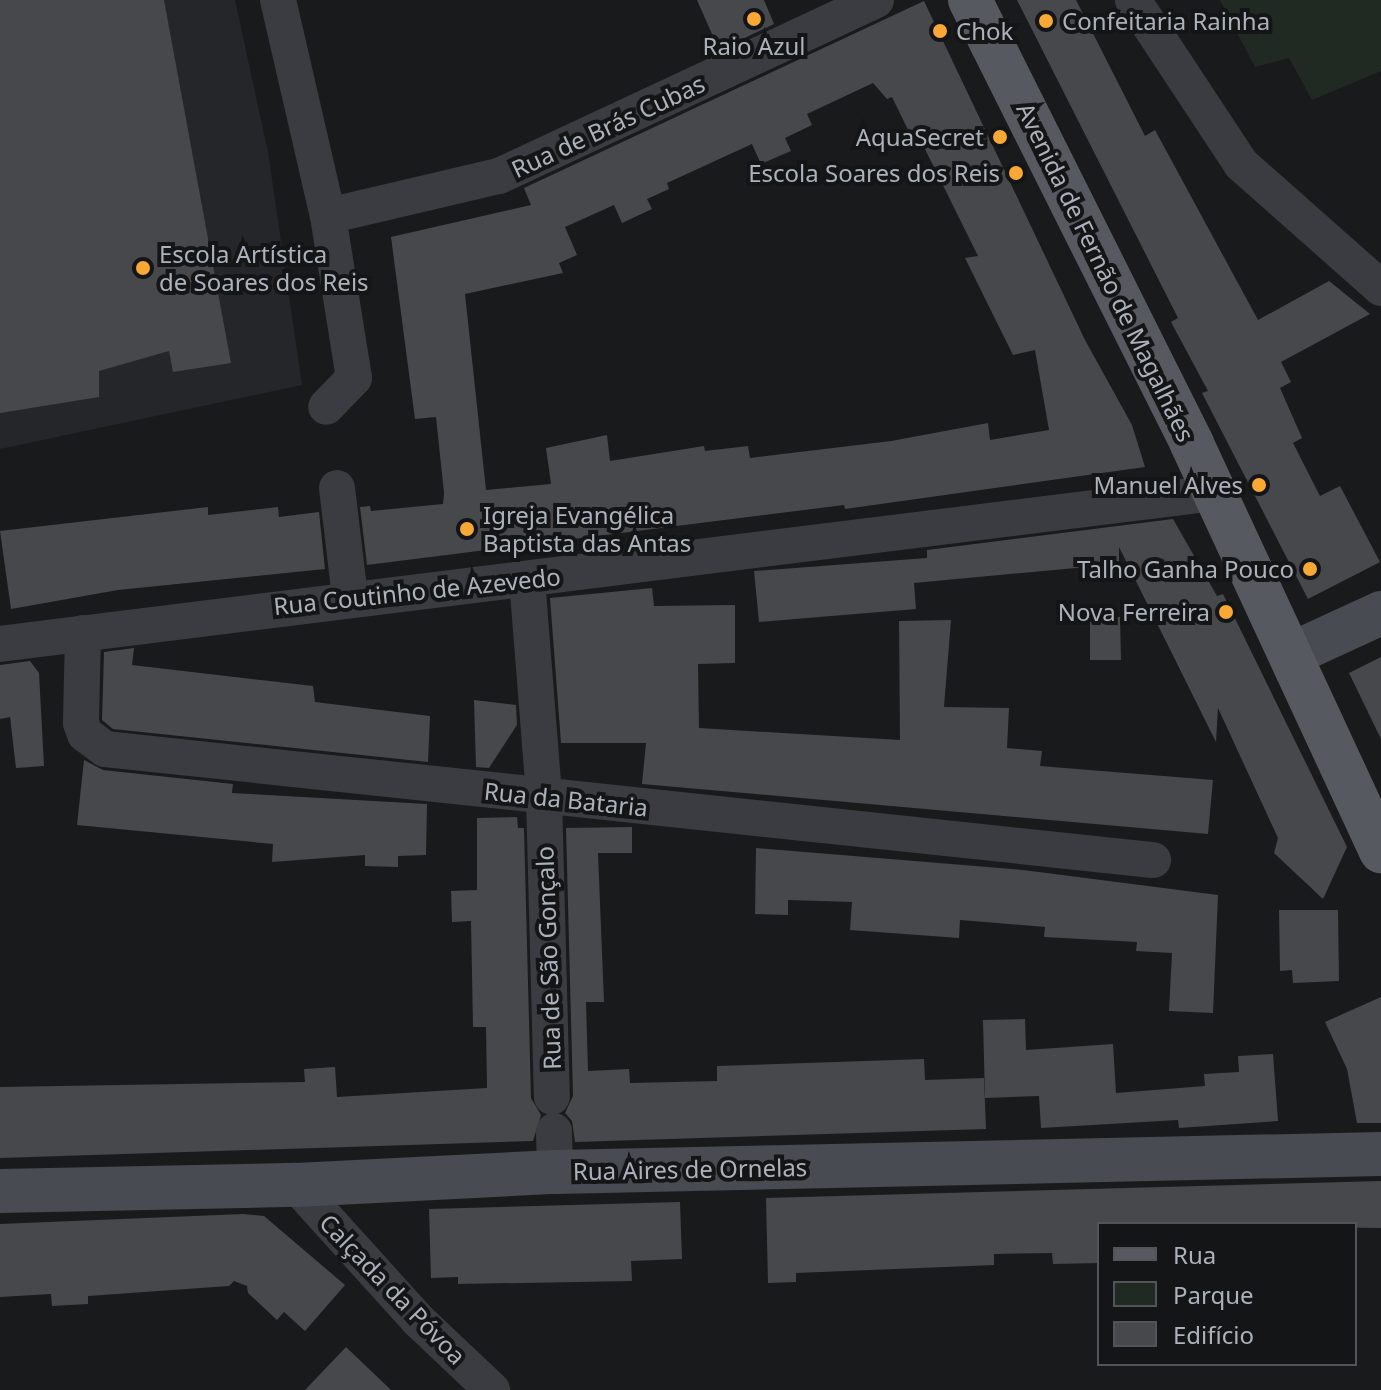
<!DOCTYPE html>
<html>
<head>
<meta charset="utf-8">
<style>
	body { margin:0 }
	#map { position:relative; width:1381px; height:1390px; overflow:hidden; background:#191a1c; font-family:"Noto Sans",sans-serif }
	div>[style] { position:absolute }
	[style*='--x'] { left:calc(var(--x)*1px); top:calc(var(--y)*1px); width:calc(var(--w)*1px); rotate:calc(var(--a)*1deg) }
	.built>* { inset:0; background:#252629 }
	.green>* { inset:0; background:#212a22 }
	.building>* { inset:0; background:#46484c }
	.street>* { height:36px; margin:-18px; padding:0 18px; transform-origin:18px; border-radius:18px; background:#3a3c41 }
	.secondary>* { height:44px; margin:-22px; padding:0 22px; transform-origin:22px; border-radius:22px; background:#484b51 }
	.primary>* { height:44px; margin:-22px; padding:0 22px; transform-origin:22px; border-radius:22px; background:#565960 }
	.dots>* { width:22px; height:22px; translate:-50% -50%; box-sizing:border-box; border:4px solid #141517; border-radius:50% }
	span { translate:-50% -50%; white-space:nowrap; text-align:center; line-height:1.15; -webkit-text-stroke:8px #141517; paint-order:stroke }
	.poi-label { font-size:24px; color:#acb2bc }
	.left { translate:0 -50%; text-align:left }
	.right { translate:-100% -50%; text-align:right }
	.street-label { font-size:24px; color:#acb2bc }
	.legend { position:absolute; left:1097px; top:1222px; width:260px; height:144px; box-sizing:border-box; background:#141517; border:2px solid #515459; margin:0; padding:10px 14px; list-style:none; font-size:24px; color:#acb2bc }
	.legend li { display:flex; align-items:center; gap:16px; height:40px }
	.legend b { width:40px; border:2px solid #515459 }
</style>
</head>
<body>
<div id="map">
	<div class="built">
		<div style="clip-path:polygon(0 0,235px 0,268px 152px,302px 385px,0 449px)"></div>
	</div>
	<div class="green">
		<div style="clip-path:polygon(1220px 0,1381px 0,1381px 71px,1312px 100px,1289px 58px,1255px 67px)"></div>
	</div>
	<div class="building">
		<div style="clip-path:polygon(0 0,164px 0,231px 363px,173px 372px,169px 351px,99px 371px,99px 397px,0 413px)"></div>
		<div style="clip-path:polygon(697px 0,764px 0,774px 24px,719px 50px)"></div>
		<div style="clip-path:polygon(1017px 0,1076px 0,1145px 136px,1155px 130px,1258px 320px,1329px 281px,1370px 314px,1281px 362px,1291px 382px,1280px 388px,1302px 438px,1293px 443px,1320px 496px,1340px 486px,1380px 562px,1308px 599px,1202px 393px,1208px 391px,1171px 322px,1178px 318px)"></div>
		<div style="clip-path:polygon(evenodd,924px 1px,1085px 340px,1132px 425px,1145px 467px,845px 509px,844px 505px,367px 565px,360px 507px,370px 506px,371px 511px,443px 504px,444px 493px,436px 417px,415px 419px,391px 237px,531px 205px,524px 188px,924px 1px,873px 83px,887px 99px,892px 97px,912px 138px,918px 135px,978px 256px,965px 258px,1013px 355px,1035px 350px,1049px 430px,990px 440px,988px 423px,891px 441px,750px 458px,748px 446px,705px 451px,704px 446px,610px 461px,607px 435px,546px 448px,551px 484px,486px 490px,465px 294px,563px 273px,559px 263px,577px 255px,565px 227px,614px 205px,622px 223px,652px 209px,647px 199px,669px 189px,667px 183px,752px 144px,761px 164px,791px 151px,785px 138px,812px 125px,807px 114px,873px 83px)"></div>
		<div style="clip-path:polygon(208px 507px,208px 515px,278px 507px,279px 517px,319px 512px,325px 569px,118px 590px,11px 609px,0 531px)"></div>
		<div style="clip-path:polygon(1173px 519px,1217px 596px,1223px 594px,1347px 847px,1323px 899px,1274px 853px,1278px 838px,1218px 708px,1216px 742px,1119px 547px,1119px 564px,914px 583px,916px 609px,759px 622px,754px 571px,927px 558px,927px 550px)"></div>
		<div style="clip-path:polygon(652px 588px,654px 606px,735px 605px,735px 663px,698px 664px,699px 728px,900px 740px,899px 621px,951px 620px,944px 707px,1009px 708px,1007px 748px,1042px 751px,1040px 766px,1213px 780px,1208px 834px,642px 784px,646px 743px,561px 743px,550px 598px)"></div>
		<div style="clip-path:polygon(1090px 617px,1120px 617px,1121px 660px,1090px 660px)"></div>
		<div style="clip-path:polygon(134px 648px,132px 665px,313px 686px,315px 702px,430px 716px,428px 762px,113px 729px,102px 720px,104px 652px)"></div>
		<div style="clip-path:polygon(1381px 657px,1381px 739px,1349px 673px)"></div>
		<div style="clip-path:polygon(30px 661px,39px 673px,44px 766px,16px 768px,10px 717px,0 719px,0 665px)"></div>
		<div style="clip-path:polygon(474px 700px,516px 705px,517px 725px,489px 768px,476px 767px)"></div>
		<div style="clip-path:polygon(84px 760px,103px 770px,233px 784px,232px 793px,427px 804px,426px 855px,398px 856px,398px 867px,365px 866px,365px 855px,272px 862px,273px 844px,77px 825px)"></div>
		<div style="clip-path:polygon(517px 817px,518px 828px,524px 828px,531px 1098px,541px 1115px,533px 1141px,0 1158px,0 1087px,305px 1082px,304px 1069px,335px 1067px,337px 1097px,487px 1088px,486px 1027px,473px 1027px,471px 921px,452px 922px,451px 891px,477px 890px,477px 818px)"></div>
		<div style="clip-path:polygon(632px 827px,632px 853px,598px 853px,604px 1002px,586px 1002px,588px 1071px,629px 1069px,630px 1083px,717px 1081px,717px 1066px,924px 1059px,925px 1080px,984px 1078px,986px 1129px,575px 1142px,572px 1121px,565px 1113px,573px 1096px,566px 828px)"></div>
		<div style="clip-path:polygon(756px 848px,1023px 870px,1218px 895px,1213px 1013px,1169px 1011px,1172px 953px,1136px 951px,1137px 942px,1044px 937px,1045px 927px,960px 920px,959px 938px,850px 930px,852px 902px,788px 900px,788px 915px,755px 914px)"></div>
		<div style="clip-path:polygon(1279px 910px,1338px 910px,1339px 981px,1293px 983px,1292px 970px,1280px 971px)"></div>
		<div style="clip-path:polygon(1381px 997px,1381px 1123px,1357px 1123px,1347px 1069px,1325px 1022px)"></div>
		<div style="clip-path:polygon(1025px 1019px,1026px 1050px,1113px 1044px,1116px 1093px,1205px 1086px,1204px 1074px,1239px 1072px,1238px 1056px,1273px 1054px,1278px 1121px,1179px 1128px,1178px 1120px,1041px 1128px,1039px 1096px,985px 1098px,983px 1020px)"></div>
		<div style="clip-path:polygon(1381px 1181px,1381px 1228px,1099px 1224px,1099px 1263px,1053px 1264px,1052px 1253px,994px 1254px,994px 1265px,796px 1273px,796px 1282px,768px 1283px,766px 1198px)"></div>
		<div style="clip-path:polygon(680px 1202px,682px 1259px,631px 1261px,632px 1281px,458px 1284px,458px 1277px,431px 1278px,429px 1209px)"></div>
		<div style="clip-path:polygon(243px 1214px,264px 1216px,345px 1285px,305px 1331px,284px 1312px,277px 1320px,248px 1293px,247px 1286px,234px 1281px,229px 1286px,88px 1296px,88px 1304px,52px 1306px,51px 1294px,0 1297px,0 1224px)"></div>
		<div style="clip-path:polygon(346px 1347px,391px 1390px,305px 1390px)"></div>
	</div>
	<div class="street">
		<div style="--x:278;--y:0;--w:222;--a:77"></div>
		<div style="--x:328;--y:216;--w:164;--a:80.9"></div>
		<div style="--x:354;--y:378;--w:40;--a:134"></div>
		<div style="--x:1133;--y:0;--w:196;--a:56.6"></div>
		<div style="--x:1241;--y:164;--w:187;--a:41.5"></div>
		<div style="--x:328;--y:216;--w:176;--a:-13.2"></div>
		<div style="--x:499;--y:176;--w:416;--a:-25"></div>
		<div style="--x:337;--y:488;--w:110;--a:83.2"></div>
		<div style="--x:527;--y:579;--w:219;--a:85.5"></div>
		<div style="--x:544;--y:797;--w:300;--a:88.5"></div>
		<div style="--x:83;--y:633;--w:90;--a:91.3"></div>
		<div style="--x:81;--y:723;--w:12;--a:70"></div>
		<div style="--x:85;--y:734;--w:25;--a:37"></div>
		<div style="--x:105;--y:749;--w:1054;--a:6.05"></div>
		<div style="--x:0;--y:644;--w:1223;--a:-7.09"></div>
		<div style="--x:554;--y:1131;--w:41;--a:88.6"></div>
		<div style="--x:296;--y:1185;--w:182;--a:47.9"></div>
		<div style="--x:418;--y:1320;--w:102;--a:43.4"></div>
	</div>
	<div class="secondary">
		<div style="--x:1292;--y:654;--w:98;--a:-24.7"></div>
		<div style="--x:0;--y:1191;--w:296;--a:-1.2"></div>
		<div style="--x:296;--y:1185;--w:259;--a:-2.9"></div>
		<div style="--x:555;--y:1172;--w:826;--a:-1.25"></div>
	</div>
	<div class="primary">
		<div style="--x:970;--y:0;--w:496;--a:63.4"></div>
		<div style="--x:1192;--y:444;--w:449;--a:65.1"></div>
	</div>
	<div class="dots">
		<div style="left:754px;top:19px;background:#f9a835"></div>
		<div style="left:1046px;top:21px;background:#f9a835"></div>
		<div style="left:940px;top:31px;background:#f9a835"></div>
		<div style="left:1000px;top:137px;background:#f9a835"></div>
		<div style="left:1016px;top:173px;background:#f9a835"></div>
		<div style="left:143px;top:268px;background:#f9a835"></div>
		<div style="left:1259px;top:485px;background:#f9a835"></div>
		<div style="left:467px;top:529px;background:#f9a835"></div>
		<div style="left:1310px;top:569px;background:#f9a835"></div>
		<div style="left:1226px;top:612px;background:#f9a835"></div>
	</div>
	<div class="poi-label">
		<span class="left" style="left:1062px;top:21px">Confeitaria Rainha</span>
		<span class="left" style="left:956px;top:31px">Chok</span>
		<span style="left:754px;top:46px">Raio Azul</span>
		<span class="right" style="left:984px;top:137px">AquaSecret</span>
		<span class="right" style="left:1000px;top:173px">Escola Soares dos Reis</span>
		<span class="left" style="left:159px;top:268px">Escola Artística<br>de Soares dos Reis</span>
		<span class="right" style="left:1243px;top:485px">Manuel Alves</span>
		<span class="left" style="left:483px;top:529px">Igreja Evangélica<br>Baptista das Antas</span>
		<span class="right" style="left:1294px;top:569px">Talho Ganha Pouco</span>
		<span class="right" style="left:1210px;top:612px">Nova Ferreira</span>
	</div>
	<div class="street-label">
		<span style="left:608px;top:126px;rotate:-25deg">Rua de Brás Cubas</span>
		<span style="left:1106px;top:272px;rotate:64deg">Avenida de Fernão de Magalhães</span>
		<span style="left:417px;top:591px;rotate:-6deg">Rua Coutinho de Azevedo</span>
		<span style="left:566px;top:799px;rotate:6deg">Rua da Bataria</span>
		<span style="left:548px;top:958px;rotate:-92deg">Rua de São Gonçalo</span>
		<span style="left:690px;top:1169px;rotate:-1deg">Rua Aires de Ornelas</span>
		<span style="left:393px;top:1289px;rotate:46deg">Calçada da Póvoa</span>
	</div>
	<ul class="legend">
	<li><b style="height:10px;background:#565960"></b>Rua</li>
	<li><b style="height:22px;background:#212a22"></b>Parque</li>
	<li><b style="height:22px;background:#46484c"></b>Edifício</li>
	</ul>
</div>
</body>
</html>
